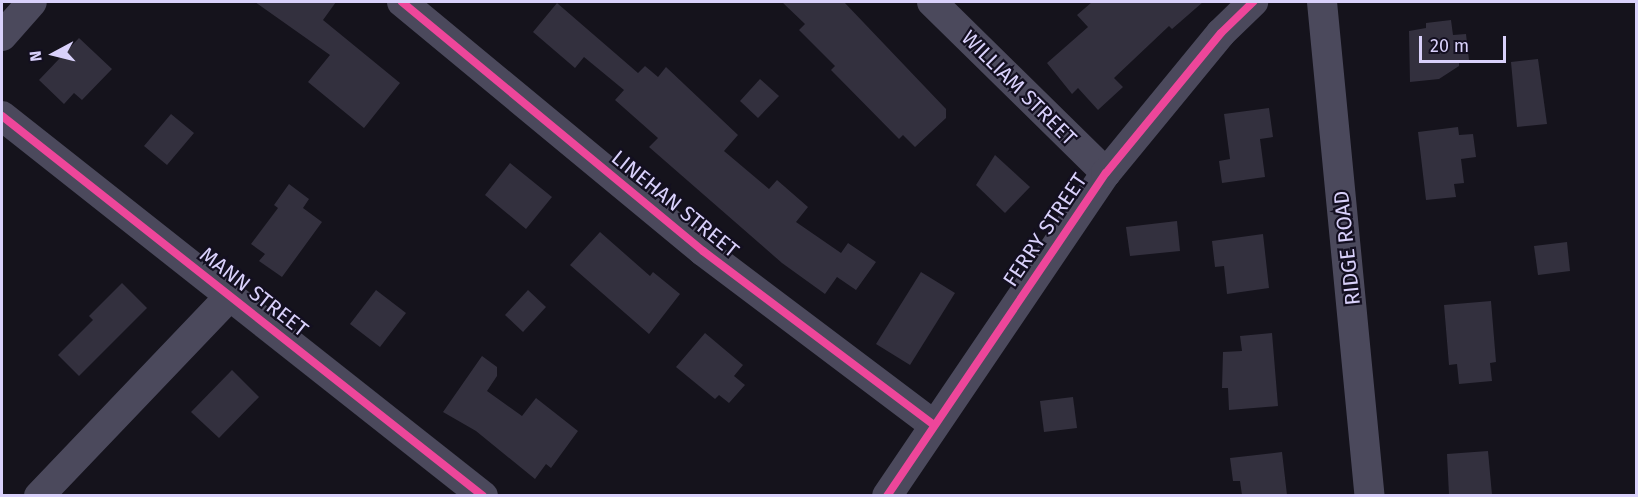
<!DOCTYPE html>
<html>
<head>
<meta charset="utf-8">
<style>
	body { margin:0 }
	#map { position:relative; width:1638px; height:497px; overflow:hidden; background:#15131c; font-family:"Fira Sans",sans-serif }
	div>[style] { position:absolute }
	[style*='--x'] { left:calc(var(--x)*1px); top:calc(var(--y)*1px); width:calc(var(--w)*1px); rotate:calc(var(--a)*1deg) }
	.building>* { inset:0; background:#33303e }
	.minor>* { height:30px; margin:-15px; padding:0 15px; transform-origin:15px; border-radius:15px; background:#4b495c }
	.cycleway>* { height:8px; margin:-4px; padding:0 4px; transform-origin:4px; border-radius:4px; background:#ed469a }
	span { translate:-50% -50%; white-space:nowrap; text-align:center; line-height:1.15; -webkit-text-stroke:4.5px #130f20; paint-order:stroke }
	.street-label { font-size:21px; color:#d9d1fb }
	.frame { position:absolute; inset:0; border:3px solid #d9d1fb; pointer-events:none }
	.north { position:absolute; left:24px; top:24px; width:60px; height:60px; -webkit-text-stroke:4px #130f20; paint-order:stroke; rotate:263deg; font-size:16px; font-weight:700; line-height:24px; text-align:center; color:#d9d1fb }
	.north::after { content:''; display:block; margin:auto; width:21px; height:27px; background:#d9d1fb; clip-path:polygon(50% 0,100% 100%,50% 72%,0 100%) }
	.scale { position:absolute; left:1419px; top:36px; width:87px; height:27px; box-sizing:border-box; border:3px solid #d9d1fb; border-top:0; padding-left:8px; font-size:18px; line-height:21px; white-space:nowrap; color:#d9d1fb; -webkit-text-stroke:4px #130f20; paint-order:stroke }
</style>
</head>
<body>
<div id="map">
	<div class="building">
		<div style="clip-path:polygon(255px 2px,336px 2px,323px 20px,400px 83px,364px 128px,308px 82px,330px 55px)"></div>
		<div style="clip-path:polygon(782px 2px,844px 2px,946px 109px,946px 118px,915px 147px,903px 135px,899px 139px,831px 70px,835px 66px,799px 30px,805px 24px)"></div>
		<div style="clip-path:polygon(1092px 2px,1203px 2px,1172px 29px,1169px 26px,1114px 78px,1123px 87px,1098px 110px,1078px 88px,1072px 94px,1047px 63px,1088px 27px,1077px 15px)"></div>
		<div style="clip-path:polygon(557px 3px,638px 73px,645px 66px,658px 77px,666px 67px,738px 135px,724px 151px,769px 189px,777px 180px,808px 207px,796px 222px,841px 253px,848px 243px,876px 262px,856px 290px,837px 277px,825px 294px,782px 263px,649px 147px,658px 138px,615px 100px,624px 90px,584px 57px,575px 68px,533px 32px)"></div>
		<div style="clip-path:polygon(1451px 20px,1453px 35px,1466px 34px,1469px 60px,1459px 61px,1459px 66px,1439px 79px,1410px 82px,1409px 31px,1426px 28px,1426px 23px)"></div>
		<div style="clip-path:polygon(79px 38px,112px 69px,82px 100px,74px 93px,64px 104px,39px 80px)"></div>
		<div style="clip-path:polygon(1538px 59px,1547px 124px,1517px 127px,1511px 62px)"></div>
		<div style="clip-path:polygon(760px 79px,779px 96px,758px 118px,740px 101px)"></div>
		<div style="clip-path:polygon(1269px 108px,1273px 137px,1260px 139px,1265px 177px,1222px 183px,1219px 161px,1230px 159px,1224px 114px)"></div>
		<div style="clip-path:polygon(171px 114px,194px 133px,167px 165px,144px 146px)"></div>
		<div style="clip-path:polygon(1458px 127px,1459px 135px,1473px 134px,1476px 157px,1461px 159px,1464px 183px,1454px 184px,1456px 197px,1426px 200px,1418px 132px)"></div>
		<div style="clip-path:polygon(995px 155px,1030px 187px,1005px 213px,976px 185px)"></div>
		<div style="clip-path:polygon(510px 163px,552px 197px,526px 229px,485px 195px)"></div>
		<div style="clip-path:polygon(289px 184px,309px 199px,303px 208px,322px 222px,282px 277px,259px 261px,265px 254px,251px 244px,278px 208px,274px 205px)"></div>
		<div style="clip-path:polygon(1177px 221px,1180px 251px,1130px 256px,1126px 227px)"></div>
		<div style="clip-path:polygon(600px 232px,650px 276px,653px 272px,680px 294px,649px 334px,570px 265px)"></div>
		<div style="clip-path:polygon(1263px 234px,1269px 288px,1227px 294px,1224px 266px,1215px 267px,1212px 241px)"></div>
		<div style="clip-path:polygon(1567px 242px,1570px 271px,1538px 275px,1534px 246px)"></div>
		<div style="clip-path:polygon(921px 272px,955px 293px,910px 365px,876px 344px)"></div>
		<div style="clip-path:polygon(122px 283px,147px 308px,79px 376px,58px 355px,93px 320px,89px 316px)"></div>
		<div style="clip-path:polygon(376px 290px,406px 313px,380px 347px,350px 324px)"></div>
		<div style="clip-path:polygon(528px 290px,546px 307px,523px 332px,505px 315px)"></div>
		<div style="clip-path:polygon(1491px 301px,1496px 362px,1490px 363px,1492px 381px,1459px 384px,1457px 364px,1449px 365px,1444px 305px)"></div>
		<div style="clip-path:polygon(705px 333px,743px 365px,734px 376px,745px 385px,729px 403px,719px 395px,715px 399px,676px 367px)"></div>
		<div style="clip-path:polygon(1272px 333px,1278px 406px,1229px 410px,1228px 388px,1222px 388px,1223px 352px,1242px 351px,1240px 336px)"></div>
		<div style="clip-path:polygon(482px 356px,497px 367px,497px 376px,487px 391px,522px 416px,536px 398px,578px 431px,551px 468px,546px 464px,535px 479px,476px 431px,443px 412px)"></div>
		<div style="clip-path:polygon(232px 370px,259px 397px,219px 438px,191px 412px)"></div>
		<div style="clip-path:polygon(1073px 397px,1077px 428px,1044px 432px,1040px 401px)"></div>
		<div style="clip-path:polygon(1488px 451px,1492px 495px,1449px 495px,1447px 454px)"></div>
		<div style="clip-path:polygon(1282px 452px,1287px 495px,1242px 495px,1240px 481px,1233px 481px,1230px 458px)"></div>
	</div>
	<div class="minor">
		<div style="--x:402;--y:2;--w:391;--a:39.6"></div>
		<div style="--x:703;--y:251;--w:289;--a:37"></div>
		<div style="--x:932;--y:2;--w:244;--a:44.5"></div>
		<div style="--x:1322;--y:2;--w:496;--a:84.5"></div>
		<div style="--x:2;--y:36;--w:45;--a:-48.6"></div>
		<div style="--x:2;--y:116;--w:613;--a:38.31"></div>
		<div style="--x:39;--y:496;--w:277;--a:-46.3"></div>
		<div style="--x:887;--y:496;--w:390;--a:-55.9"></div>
		<div style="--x:1106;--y:173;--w:181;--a:-50.6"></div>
		<div style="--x:1221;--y:33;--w:45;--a:-44.1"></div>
	</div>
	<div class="cycleway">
		<div style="--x:402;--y:2;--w:391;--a:39.6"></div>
		<div style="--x:703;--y:251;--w:289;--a:37"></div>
		<div style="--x:2;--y:116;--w:613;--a:38.31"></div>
		<div style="--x:887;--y:496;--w:390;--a:-55.9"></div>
		<div style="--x:1106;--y:173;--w:181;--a:-50.6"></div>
		<div style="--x:1221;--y:33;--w:45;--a:-44.1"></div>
	</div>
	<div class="street-label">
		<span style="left:1019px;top:88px;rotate:45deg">WILLIAM STREET</span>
		<span style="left:675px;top:204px;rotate:39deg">LINEHAN STREET</span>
		<span style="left:1045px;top:230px;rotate:-56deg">FERRY STREET</span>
		<span style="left:1347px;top:248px;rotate:-96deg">RIDGE ROAD</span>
		<span style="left:254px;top:292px;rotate:38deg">MANN STREET</span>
	</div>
	<div class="frame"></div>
	<div class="north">N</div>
	<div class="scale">20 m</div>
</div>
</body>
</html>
